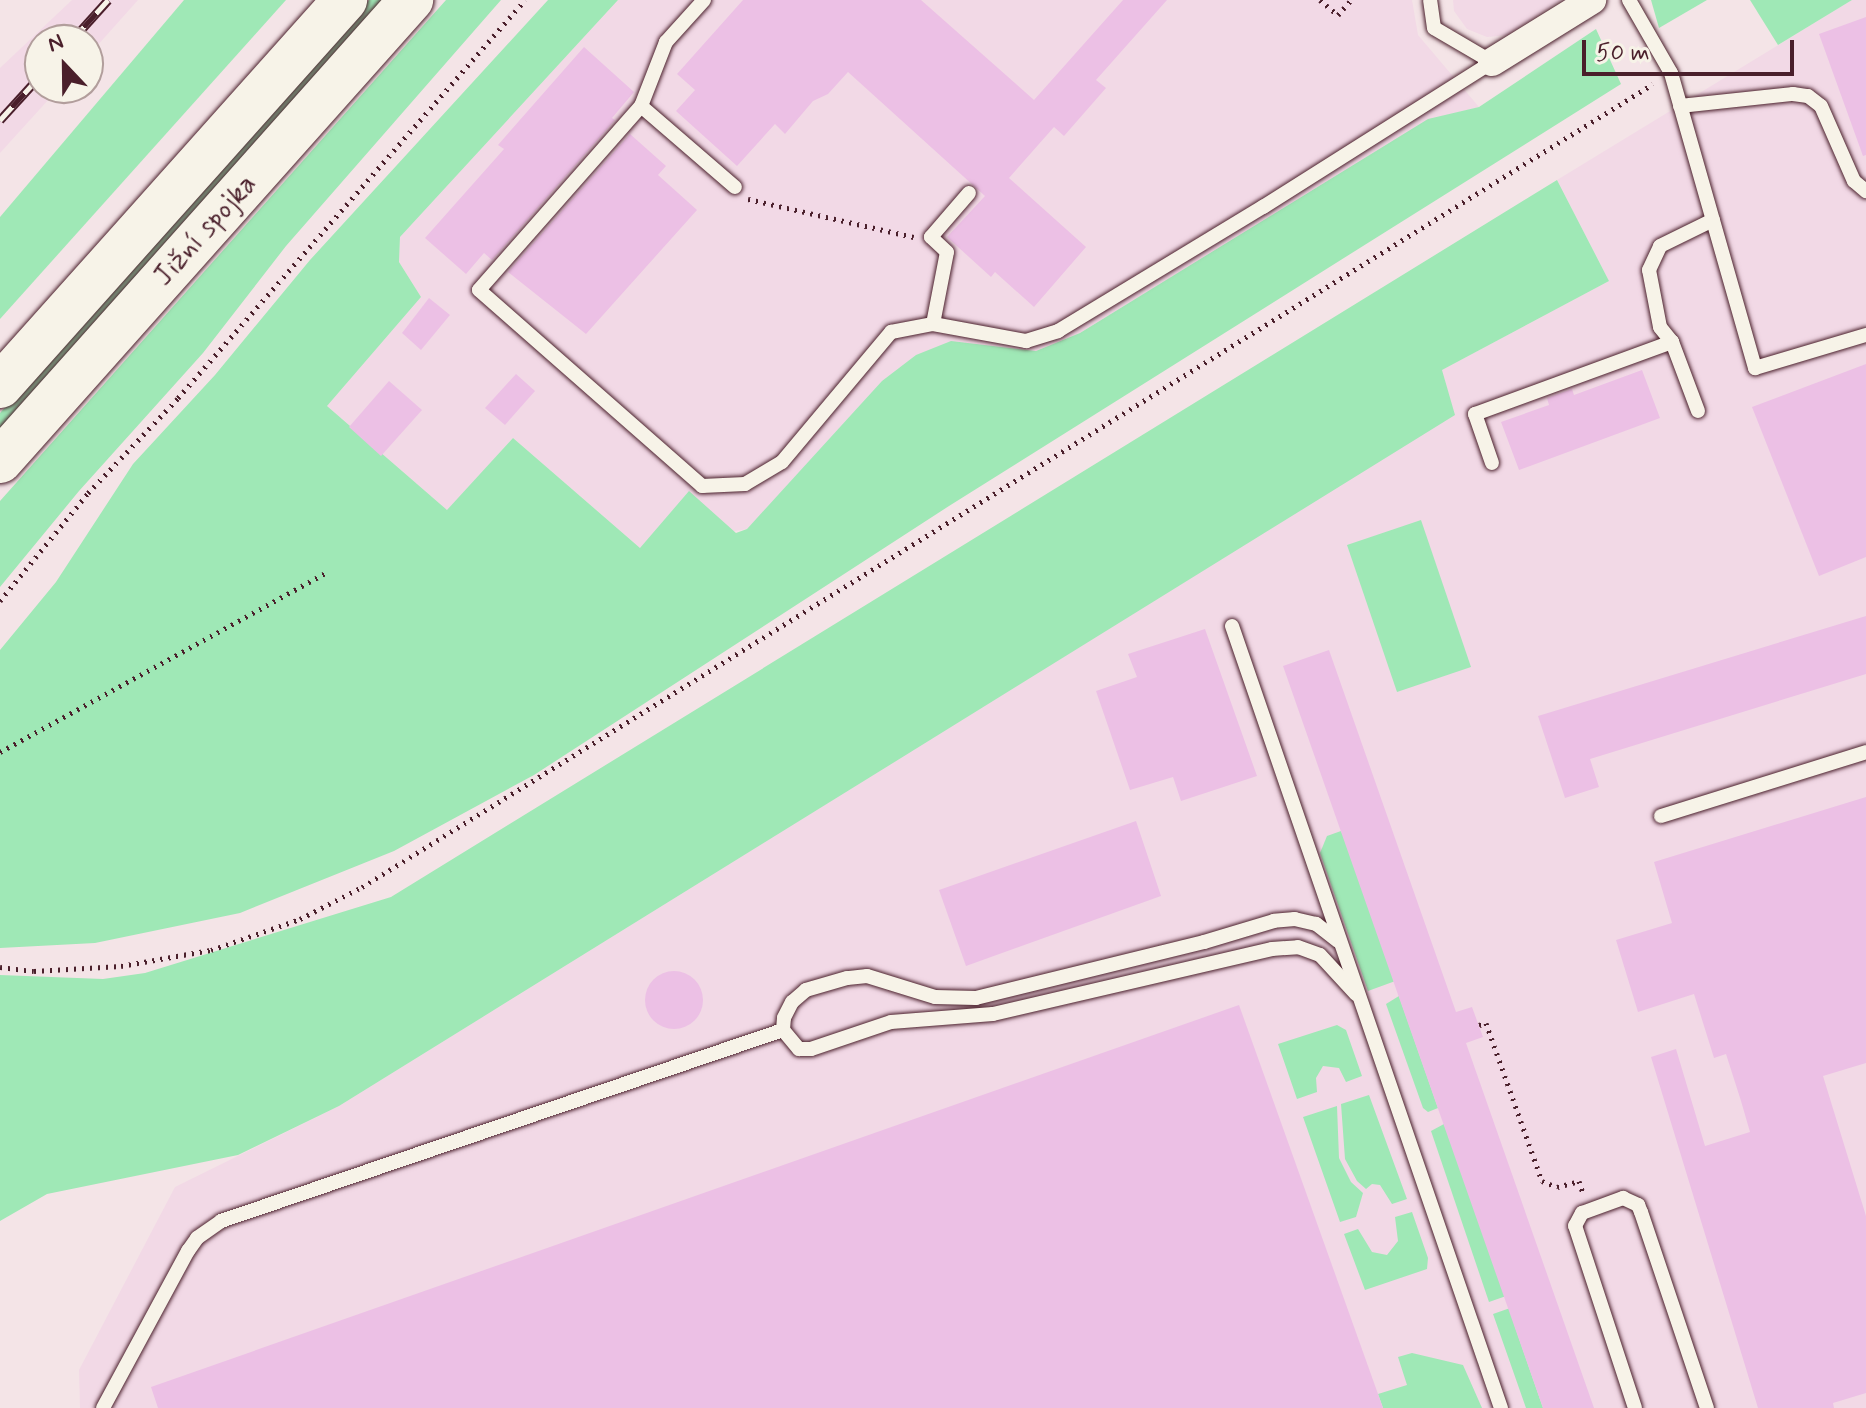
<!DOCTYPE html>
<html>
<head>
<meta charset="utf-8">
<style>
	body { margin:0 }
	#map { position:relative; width:1866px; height:1408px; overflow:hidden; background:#f4e4e7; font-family:Mynerve,sans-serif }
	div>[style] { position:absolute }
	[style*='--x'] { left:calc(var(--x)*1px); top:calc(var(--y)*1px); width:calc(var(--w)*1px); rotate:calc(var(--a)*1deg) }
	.built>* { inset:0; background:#f2d9e6 }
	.green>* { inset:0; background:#9fe8b6 }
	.building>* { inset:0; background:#ecc0e5 }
	.round { border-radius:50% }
	.path>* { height:5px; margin-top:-2.5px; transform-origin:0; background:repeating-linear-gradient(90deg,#4a1f2b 0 2px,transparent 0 8px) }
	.roads { filter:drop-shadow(0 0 2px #4a1f2b) drop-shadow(0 0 2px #4a1f2b) }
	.lane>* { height:14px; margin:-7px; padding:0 7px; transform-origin:7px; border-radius:7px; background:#f7f3e8 }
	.street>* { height:28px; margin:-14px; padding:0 14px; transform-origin:14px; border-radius:14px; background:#f7f3e8 }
	.highway>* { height:44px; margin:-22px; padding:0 22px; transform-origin:22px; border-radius:22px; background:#f7f3e8 }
	.rail>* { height:9px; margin-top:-4.5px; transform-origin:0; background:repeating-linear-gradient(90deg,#f7f3e8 0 18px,#4a1f2b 0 36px); box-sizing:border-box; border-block:2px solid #4a1f2b }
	span { translate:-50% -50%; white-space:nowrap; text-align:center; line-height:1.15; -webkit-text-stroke:6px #f7f3e8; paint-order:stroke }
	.street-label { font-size:28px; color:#4a1f2b }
	.north { position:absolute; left:24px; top:24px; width:80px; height:80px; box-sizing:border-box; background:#f7f3e8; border:2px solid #b29e9c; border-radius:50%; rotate:338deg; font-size:22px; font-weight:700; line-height:32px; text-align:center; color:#4a1f2b }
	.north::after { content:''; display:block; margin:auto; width:28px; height:36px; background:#4a1f2b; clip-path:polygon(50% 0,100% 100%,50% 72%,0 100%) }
	.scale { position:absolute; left:1582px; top:40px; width:212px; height:36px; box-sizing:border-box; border:4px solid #4a1f2b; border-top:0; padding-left:10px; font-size:24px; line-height:28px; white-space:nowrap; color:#4a1f2b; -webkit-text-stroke:6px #f7f3e8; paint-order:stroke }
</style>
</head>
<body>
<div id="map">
	<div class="built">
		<div style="clip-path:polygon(72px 0,138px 0,88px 56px,88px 40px,40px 40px,40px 88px,59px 88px,0 153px,0 68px)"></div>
		<div style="clip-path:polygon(618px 0,1412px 0,1418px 35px,1479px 107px,1428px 120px,1080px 333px,1036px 351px,995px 348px,797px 476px,747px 529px,640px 548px,513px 438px,448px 511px,327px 406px,421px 297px,399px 262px,400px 237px)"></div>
		<div style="clip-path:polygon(1453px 0,1561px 0,1508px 35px,1487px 37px,1467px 29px,1454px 11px)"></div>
		<div style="clip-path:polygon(1852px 0,1866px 0,1866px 1408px,80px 1408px,79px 1370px,175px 1187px,339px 1106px,1454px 415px,1442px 370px,1609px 281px,1557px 180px)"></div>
	</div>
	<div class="green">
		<div style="clip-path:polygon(184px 0,286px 0,0 319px,0 217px)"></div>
		<div style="clip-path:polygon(369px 0,386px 0,0 433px,0 413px)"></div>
		<div style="clip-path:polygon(446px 0,501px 0,286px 246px,203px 353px,79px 491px,0 587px,0 501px)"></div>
		<div style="clip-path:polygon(548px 0,618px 0,400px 237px,399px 262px,421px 297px,327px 406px,447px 510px,513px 438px,640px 548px,689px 491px,736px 533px,747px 529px,882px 381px,916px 355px,951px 341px,1036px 351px,1080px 333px,1428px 119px,1479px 107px,1596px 29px,1621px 84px,949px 506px,534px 775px,394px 851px,240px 913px,95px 943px,0 948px,0 650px,56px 582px,133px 464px,215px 375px,310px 260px)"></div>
		<div style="clip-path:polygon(1651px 0,1707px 0,1659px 28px)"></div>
		<div style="clip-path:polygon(1750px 0,1852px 0,1778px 45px)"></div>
		<div style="clip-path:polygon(1557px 180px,1609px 281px,1442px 370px,1455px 415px,339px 1106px,238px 1155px,47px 1194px,0 1221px,0 975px,103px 979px,145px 973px,391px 897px)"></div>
		<div style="clip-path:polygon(1421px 520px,1471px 667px,1397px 692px,1347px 545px)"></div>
		<div style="clip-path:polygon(1341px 831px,1409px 976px,1368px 991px,1320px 853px,1327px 836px)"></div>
		<div style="clip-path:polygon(1399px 996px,1438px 1108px,1428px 1112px,1423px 1108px,1386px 1004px)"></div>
		<div style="clip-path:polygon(1337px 1025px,1346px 1030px,1362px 1076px,1346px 1082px,1339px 1068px,1323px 1066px,1316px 1078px,1317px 1092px,1297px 1099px,1278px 1044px)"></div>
		<div style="clip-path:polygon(1369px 1095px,1407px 1199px,1392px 1204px,1380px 1185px,1372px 1184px,1366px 1189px,1357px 1181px,1345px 1159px,1341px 1104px)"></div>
		<div style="clip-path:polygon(1337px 1106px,1339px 1158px,1351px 1182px,1363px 1193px,1356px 1217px,1340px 1222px,1303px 1117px)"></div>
		<div style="clip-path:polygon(1444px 1124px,1509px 1295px,1489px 1302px,1431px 1131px)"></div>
		<div style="clip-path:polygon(1412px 1212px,1428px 1258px,1427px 1269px,1365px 1290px,1344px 1234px,1358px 1229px,1372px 1252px,1387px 1255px,1398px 1241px,1395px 1217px)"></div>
		<div style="clip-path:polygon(1513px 1307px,1514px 1324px,1543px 1408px,1526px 1408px,1493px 1314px)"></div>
		<div style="clip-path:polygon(1412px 1353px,1463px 1365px,1482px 1408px,1383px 1408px,1378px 1394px,1407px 1385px,1398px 1357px)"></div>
	</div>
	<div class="building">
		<div style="clip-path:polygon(743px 0,921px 0,1034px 100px,1123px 0,1167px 0,1096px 80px,1106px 88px,1064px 136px,1054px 127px,1009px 178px,1086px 247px,1034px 307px,995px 272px,991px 277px,947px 237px,985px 196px,848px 72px,828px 94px,813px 101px,785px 134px,775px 124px,737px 166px,676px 111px,695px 90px,677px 74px)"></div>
		<div style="clip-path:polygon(1866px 17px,1866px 155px,1863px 156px,1819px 34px)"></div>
		<div style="clip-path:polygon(584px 47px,634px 92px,612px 118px,615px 120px,492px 260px,484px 253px,466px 274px,425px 238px,504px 149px,498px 145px)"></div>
		<div style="clip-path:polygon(630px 134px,666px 166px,658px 175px,697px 210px,586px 334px,508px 272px)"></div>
		<div style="clip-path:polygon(429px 298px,450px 315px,421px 350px,402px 333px)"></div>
		<div style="clip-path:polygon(1866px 364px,1866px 557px,1819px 576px,1752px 407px)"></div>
		<div style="clip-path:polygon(1642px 370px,1660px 418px,1519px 470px,1501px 422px,1549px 405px,1547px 398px,1572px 389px,1574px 395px)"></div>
		<div style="clip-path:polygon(516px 374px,535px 391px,505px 425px,485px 408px)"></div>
		<div style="clip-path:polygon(389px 381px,422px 410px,381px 456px,349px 427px)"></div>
		<div style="clip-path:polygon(1866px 616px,1866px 674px,1590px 759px,1599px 787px,1565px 798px,1538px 716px)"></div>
		<div style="clip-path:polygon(1205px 629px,1257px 776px,1181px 801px,1173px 777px,1130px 790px,1096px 691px,1137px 677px,1128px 654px)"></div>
		<div style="clip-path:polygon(1329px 650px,1456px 1012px,1472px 1007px,1483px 1037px,1466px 1043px,1594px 1408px,1543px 1408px,1395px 986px,1283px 666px)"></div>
		<div style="clip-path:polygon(1866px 797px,1866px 1063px,1823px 1076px,1866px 1216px,1866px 1393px,1833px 1403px,1834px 1408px,1758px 1408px,1651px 1057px,1676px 1049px,1705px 1146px,1750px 1132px,1741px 1101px,1726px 1054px,1714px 1058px,1694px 994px,1638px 1012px,1616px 940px,1672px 923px,1654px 862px)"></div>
		<div style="clip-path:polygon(1136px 821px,1161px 896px,966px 966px,939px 890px)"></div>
		<div class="round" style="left:645px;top:971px;width:58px;height:58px"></div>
		<div style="clip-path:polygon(1239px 1005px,1383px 1408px,158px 1408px,151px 1387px)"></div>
	</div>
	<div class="path">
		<div style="--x:1320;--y:0;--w:23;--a:40"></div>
		<div style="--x:1338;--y:15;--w:20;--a:-49"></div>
		<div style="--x:748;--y:199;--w:170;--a:12.9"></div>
		<div style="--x:0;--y:601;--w:139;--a:-50.8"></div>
		<div style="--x:88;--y:493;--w:131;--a:-46.5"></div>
		<div style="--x:178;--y:398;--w:528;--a:-48.92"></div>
		<div style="--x:0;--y:752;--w:373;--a:-28.8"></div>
		<div style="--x:0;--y:967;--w:34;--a:7"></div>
		<div style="--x:34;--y:971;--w:87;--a:-3.3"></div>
		<div style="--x:121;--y:966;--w:91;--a:-10.1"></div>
		<div style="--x:211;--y:950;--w:94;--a:-19.2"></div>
		<div style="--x:300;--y:919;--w:70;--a:-27.3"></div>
		<div style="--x:362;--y:887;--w:1520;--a:-31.88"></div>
		<div style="--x:1479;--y:1025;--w:7;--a:-16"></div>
		<div style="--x:1486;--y:1023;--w:168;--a:70.5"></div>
		<div style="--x:1542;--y:1181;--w:16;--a:22"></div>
		<div style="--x:1557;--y:1187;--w:23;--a:-15"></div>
		<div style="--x:1579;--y:1181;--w:13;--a:72"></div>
	</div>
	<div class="roads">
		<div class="lane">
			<div style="--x:704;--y:0;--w:57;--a:132.1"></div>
			<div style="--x:666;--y:42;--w:69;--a:111.3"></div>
			<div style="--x:641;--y:106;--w:245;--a:131.4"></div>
			<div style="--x:479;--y:290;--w:297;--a:41.3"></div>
			<div style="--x:702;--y:486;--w:43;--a:-2.7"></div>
			<div style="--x:745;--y:484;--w:43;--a:-30.7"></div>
			<div style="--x:782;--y:462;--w:170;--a:-50"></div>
			<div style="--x:891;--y:332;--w:43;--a:-10.8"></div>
			<div style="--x:933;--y:324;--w:95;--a:10.4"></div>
			<div style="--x:1026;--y:341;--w:34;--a:-17"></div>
			<div style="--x:1058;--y:331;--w:240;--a:-31.2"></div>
			<div style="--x:1263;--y:207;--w:271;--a:-32.3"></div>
			<div style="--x:1492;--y:62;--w:67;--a:-149.6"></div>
			<div style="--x:1434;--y:28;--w:28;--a:-98"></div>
			<div style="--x:1629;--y:0;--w:84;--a:60.1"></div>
			<div style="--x:1671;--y:73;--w:307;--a:74.1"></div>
			<div style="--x:1755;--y:368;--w:116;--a:-16.6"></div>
			<div style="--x:641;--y:106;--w:124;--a:40.8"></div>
			<div style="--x:1680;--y:106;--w:114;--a:-6.1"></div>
			<div style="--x:1793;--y:94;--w:15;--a:8"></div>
			<div style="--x:1808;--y:96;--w:16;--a:38"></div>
			<div style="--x:1821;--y:106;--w:82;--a:66.3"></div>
			<div style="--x:1854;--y:181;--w:16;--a:40"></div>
			<div style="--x:933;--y:324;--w:73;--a:-79"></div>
			<div style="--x:947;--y:252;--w:22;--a:-137"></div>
			<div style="--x:931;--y:237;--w:58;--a:-49.2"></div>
			<div style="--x:1698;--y:411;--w:74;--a:-110.6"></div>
			<div style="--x:1672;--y:342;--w:19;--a:-129"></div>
			<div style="--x:1660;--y:327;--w:58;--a:-100.9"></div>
			<div style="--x:1649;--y:270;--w:26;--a:-65"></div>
			<div style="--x:1660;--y:246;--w:59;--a:-26.1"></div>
			<div style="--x:1492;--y:463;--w:52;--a:-109.1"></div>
			<div style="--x:1475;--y:414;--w:210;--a:-20.1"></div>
			<div style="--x:1232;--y:626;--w:827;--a:71.02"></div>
			<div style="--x:1661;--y:816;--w:215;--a:-17.3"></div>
			<div style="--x:1338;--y:941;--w:28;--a:-142"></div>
			<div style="--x:1316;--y:924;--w:22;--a:-167"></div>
			<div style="--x:1295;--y:919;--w:21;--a:175"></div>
			<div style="--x:1274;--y:921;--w:73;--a:163.3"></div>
			<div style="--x:1204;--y:942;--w:235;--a:166.2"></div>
			<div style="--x:976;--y:998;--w:41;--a:-178.6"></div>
			<div style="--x:935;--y:997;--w:71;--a:-162.8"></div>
			<div style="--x:867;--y:976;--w:20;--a:174"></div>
			<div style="--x:847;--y:978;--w:43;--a:163.7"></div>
			<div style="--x:806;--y:990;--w:18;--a:139"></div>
			<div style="--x:792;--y:1002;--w:18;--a:117"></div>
			<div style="--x:784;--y:1018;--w:12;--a:95"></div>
			<div style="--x:783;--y:1030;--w:25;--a:50"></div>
			<div style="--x:799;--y:1049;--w:12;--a:0"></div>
			<div style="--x:811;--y:1049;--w:84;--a:-18.6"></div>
			<div style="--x:891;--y:1022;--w:102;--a:-4.5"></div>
			<div style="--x:993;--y:1014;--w:286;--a:-13.1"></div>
			<div style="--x:1272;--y:949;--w:26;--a:-4"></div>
			<div style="--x:1298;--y:947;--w:23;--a:20"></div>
			<div style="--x:1320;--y:955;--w:53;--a:47.3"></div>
			<div style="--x:103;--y:1408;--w:179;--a:-61.6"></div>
			<div style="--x:188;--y:1251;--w:16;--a:-55"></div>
			<div style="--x:197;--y:1238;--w:29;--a:-35"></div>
			<div style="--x:221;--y:1221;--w:594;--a:-18.77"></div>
			<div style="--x:1635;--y:1408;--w:192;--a:-108.2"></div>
			<div style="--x:1575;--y:1226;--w:15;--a:-62"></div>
			<div style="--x:1582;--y:1213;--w:44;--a:-20.1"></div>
			<div style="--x:1623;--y:1198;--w:17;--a:25"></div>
			<div style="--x:1638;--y:1205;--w:8;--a:67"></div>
			<div style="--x:1641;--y:1212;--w:207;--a:71.4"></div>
		</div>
		<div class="street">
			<div style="--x:1492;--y:62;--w:118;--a:-31.8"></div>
		</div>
		<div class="highway">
			<div style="--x:0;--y:386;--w:518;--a:-48.21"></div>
			<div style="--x:0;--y:461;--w:618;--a:-48.28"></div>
		</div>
	</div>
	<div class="rail">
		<div style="--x:72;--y:40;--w:54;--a:-48"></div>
		<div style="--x:0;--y:120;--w:59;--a:-47.7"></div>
	</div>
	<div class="street-label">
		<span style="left:206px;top:231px;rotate:-48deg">Jižní spojka</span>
	</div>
	<div class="north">N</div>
	<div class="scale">50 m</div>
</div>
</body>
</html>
